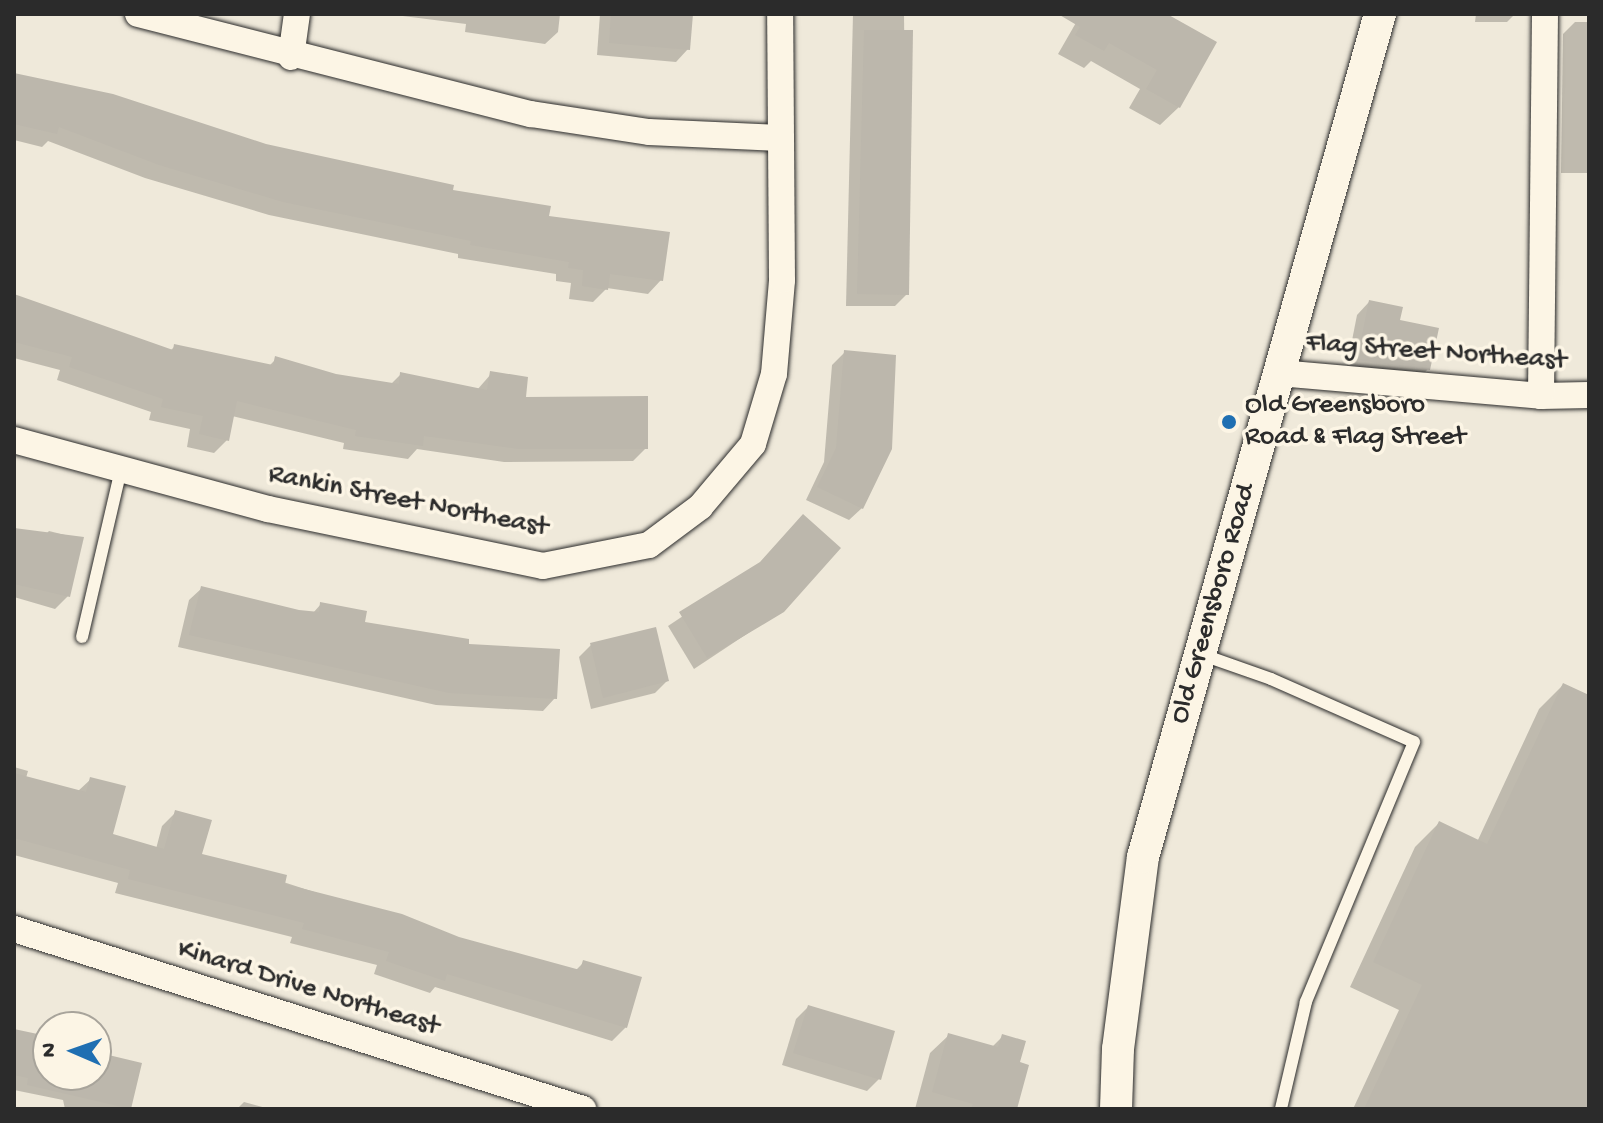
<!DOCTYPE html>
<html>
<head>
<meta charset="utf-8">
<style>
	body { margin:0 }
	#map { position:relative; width:1603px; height:1123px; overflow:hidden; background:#efe9da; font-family:"Gochi Hand",sans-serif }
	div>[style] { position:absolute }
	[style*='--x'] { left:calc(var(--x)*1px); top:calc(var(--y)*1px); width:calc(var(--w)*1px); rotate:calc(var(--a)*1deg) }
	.shadow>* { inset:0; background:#0003 }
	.building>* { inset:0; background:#bcb7ac }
	.roads { filter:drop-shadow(0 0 2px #2b2b2b) drop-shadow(0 0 2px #2b2b2b) }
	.service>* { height:12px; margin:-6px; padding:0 6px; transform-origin:6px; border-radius:6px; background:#fcf5e5 }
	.minor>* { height:26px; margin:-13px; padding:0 13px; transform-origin:13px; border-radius:13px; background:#fcf5e5 }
	.tertiary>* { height:32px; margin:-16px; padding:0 16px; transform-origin:16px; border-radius:16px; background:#fcf5e5 }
	.dots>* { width:22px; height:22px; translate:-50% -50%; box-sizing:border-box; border:4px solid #fcf5e5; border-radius:50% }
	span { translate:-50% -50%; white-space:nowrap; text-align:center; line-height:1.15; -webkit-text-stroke:7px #fcf5e5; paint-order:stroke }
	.street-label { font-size:28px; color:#2b2b2b }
	.poi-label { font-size:28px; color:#2b2b2b }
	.left { translate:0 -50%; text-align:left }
	.frame { position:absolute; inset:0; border:16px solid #2b2b2b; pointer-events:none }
	.north { position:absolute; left:32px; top:1011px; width:80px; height:80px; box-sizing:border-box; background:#fcf5e5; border:2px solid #a8a49b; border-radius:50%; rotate:272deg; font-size:22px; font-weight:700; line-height:32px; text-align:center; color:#2b2b2b }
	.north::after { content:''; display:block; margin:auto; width:28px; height:36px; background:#1f6fb2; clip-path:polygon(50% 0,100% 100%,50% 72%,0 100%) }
</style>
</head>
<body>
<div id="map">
	<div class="shadow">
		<div style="clip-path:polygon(387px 14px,560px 14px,558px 32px,545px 44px,465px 32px,466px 24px)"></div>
		<div style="clip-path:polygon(600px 14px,691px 14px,688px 49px,676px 62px,597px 55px)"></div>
		<div style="clip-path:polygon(853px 14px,904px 14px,907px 294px,895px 306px,846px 306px)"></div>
		<div style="clip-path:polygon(1081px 14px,1163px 14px,1179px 107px,1160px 125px,1129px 108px,1140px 89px,1091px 61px,1084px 68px,1058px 54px)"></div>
		<div style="clip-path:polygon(1476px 14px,1515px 14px,1507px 22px,1475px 22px)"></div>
		<div style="clip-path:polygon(1575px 22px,1589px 22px,1589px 173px,1561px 173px,1563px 34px)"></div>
		<div style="clip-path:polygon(14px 74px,265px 146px,547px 218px,661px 280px,648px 294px,607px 288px,593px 302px,569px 299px,571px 283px,556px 281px,556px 274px,458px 258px,458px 254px,269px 215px,145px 178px,48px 141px,42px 147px,14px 140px)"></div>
		<div style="clip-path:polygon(14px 296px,170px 351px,175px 346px,269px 366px,276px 359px,335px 376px,390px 385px,401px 374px,477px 390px,491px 374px,523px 399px,646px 448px,633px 461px,504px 462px,417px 449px,408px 459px,343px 449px,344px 443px,232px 416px,227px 440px,214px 453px,187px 447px,190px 429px,149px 420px,151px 412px,57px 380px,60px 370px,14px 358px)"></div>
		<div style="clip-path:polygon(1369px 302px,1398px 322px,1428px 369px,1416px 382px,1346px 371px,1357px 315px)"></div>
		<div style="clip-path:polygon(844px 353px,862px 508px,849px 520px,806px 500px,824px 462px,832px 365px)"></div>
		<div style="clip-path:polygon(14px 528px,43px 537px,49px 531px,81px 539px,68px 596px,55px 609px,14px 597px)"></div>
		<div style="clip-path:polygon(758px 566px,783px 610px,694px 669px,668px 626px)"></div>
		<div style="clip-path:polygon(202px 588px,298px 612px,313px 613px,321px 604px,363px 624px,466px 646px,555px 698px,543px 711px,436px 705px,178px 647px,189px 600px)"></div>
		<div style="clip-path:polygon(591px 645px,667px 681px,655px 693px,591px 709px,579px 657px)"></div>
		<div style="clip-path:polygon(1563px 685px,1589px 697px,1589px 1109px,1353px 1109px,1399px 1010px,1350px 987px,1415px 847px,1439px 823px,1477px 842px,1539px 709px)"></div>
		<div style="clip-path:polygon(14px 767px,28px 771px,26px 778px,77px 792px,91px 779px,111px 835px,156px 849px,162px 826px,176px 812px,200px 855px,459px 939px,575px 971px,584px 962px,626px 1027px,612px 1041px,435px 987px,430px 993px,374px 974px,377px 965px,290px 943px,292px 937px,115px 893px,118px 883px,14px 855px)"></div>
		<div style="clip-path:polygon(808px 1007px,879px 1079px,867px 1091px,782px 1065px,796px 1019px)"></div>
		<div style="clip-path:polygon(14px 1033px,48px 1042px,48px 1075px,96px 1075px,96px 1054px,140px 1065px,129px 1109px,65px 1109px,63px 1100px,14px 1090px)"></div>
		<div style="clip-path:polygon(949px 1035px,992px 1047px,1003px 1036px,1017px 1064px,1015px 1109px,915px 1109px,930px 1053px)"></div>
		<div style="clip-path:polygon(244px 1102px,270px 1109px,237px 1109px)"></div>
	</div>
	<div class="building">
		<div style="clip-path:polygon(611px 14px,693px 14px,690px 50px,609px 43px)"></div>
		<div style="clip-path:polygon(1058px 14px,1167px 14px,1217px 42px,1180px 108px,1146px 89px,1157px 70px,1109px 43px,1104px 51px,1075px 35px,1080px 27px)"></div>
		<div style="clip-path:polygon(864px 30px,913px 30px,909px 295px,857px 294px)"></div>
		<div style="clip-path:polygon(14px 73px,113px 94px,266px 144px,454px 185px,453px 190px,551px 206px,549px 216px,670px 232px,663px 281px,610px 274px,608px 290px,582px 286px,583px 270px,568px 268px,569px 262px,470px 245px,471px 241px,283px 202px,159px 165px,59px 127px,57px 134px,14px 124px)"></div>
		<div style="clip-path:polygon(14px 294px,173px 350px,174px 344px,273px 365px,275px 356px,336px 374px,399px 384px,400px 372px,487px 390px,490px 371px,528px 377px,526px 397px,648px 396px,648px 449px,519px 449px,424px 436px,423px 446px,355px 436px,356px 430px,237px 401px,229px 441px,199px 434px,203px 416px,161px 407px,163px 399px,69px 367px,72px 357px,14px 342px)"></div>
		<div style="clip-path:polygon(1369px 300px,1403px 307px,1400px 320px,1439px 328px,1430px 370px,1357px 360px)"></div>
		<div style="clip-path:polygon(844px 350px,896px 355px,892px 449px,863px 509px,817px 487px,836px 448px)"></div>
		<div style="clip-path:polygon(803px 514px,841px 548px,784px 612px,707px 658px,679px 612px,760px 562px)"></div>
		<div style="clip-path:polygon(14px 528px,84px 537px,70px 597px,14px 584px)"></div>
		<div style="clip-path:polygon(201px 586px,299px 610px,319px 612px,320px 602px,367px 611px,365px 622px,469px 639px,469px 644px,560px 649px,557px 699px,449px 693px,189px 635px)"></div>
		<div style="clip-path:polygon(656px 627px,669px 681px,603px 698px,590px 643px)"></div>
		<div style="clip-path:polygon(1563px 683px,1589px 695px,1589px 1109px,1364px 1109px,1422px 985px,1373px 962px,1439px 821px,1487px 844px)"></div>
		<div style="clip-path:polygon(14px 773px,86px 792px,90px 777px,126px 786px,113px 834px,164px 849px,175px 810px,212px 820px,202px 854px,287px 875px,285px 884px,402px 914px,459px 937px,580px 970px,583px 960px,642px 977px,627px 1028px,447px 974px,445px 981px,386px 961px,389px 952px,302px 929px,304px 923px,128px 879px,130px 870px,14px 838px)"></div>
		<div style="clip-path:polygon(808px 1005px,895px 1031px,881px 1080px,793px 1053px)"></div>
		<div style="clip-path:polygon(14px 1029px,47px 1036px,39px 1075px,96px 1075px,96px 1052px,142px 1063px,131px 1109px,27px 1085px,28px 1078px,14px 1075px)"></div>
		<div style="clip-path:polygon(948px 1033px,998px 1047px,1002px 1034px,1026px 1041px,1020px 1062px,1029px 1065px,1017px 1109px,971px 1109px,973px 1104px,932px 1092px)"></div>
	</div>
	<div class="roads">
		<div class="service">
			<div style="--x:82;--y:637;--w:172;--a:-76.9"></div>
			<div style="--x:1203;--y:655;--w:72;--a:19.4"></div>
			<div style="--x:1271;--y:679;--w:156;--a:23.8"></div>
			<div style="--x:1414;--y:742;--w:282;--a:112.6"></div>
			<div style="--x:1306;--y:1002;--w:110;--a:103.2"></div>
		</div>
		<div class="minor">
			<div style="--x:138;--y:14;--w:406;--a:14.3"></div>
			<div style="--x:531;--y:114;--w:119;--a:8.7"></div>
			<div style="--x:649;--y:132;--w:131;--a:2.6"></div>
			<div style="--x:291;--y:57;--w:43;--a:-82.1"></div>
			<div style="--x:1279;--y:373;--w:263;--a:5"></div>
			<div style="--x:1541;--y:396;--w:48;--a:-1.2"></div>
			<div style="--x:1541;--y:396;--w:382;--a:-89.4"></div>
			<div style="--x:14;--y:440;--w:263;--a:15.2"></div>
			<div style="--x:268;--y:509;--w:281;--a:11.7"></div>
			<div style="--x:543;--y:566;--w:108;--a:-11.2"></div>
			<div style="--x:649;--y:545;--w:64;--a:-36.7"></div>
			<div style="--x:700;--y:507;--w:82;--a:-49.9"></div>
			<div style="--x:753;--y:444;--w:73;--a:-73.3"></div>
			<div style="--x:774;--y:374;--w:94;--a:-85.1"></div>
			<div style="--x:782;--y:280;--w:266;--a:-90.4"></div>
			<div style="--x:14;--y:929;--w:597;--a:17.55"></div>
		</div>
		<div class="tertiary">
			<div style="--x:1116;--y:1109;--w:60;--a:-88.1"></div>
			<div style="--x:1118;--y:1049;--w:194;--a:-82.6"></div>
			<div style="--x:1143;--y:857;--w:876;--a:-74.3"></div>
		</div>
	</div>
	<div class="dots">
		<div style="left:1229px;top:422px;background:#1f6fb2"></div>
	</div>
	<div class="street-label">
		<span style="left:1436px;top:353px;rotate:4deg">Flag Street Northeast</span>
		<span style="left:408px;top:502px;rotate:11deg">Rankin Street Northeast</span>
		<span style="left:1214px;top:604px;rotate:-74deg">Old Greensboro Road</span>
		<span style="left:308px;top:989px;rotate:17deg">Kinard Drive Northeast</span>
	</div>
	<div class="poi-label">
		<span class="left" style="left:1245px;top:422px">Old Greensboro<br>Road &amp; Flag Street</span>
	</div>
	<div class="frame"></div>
	<div class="north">N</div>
</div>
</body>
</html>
